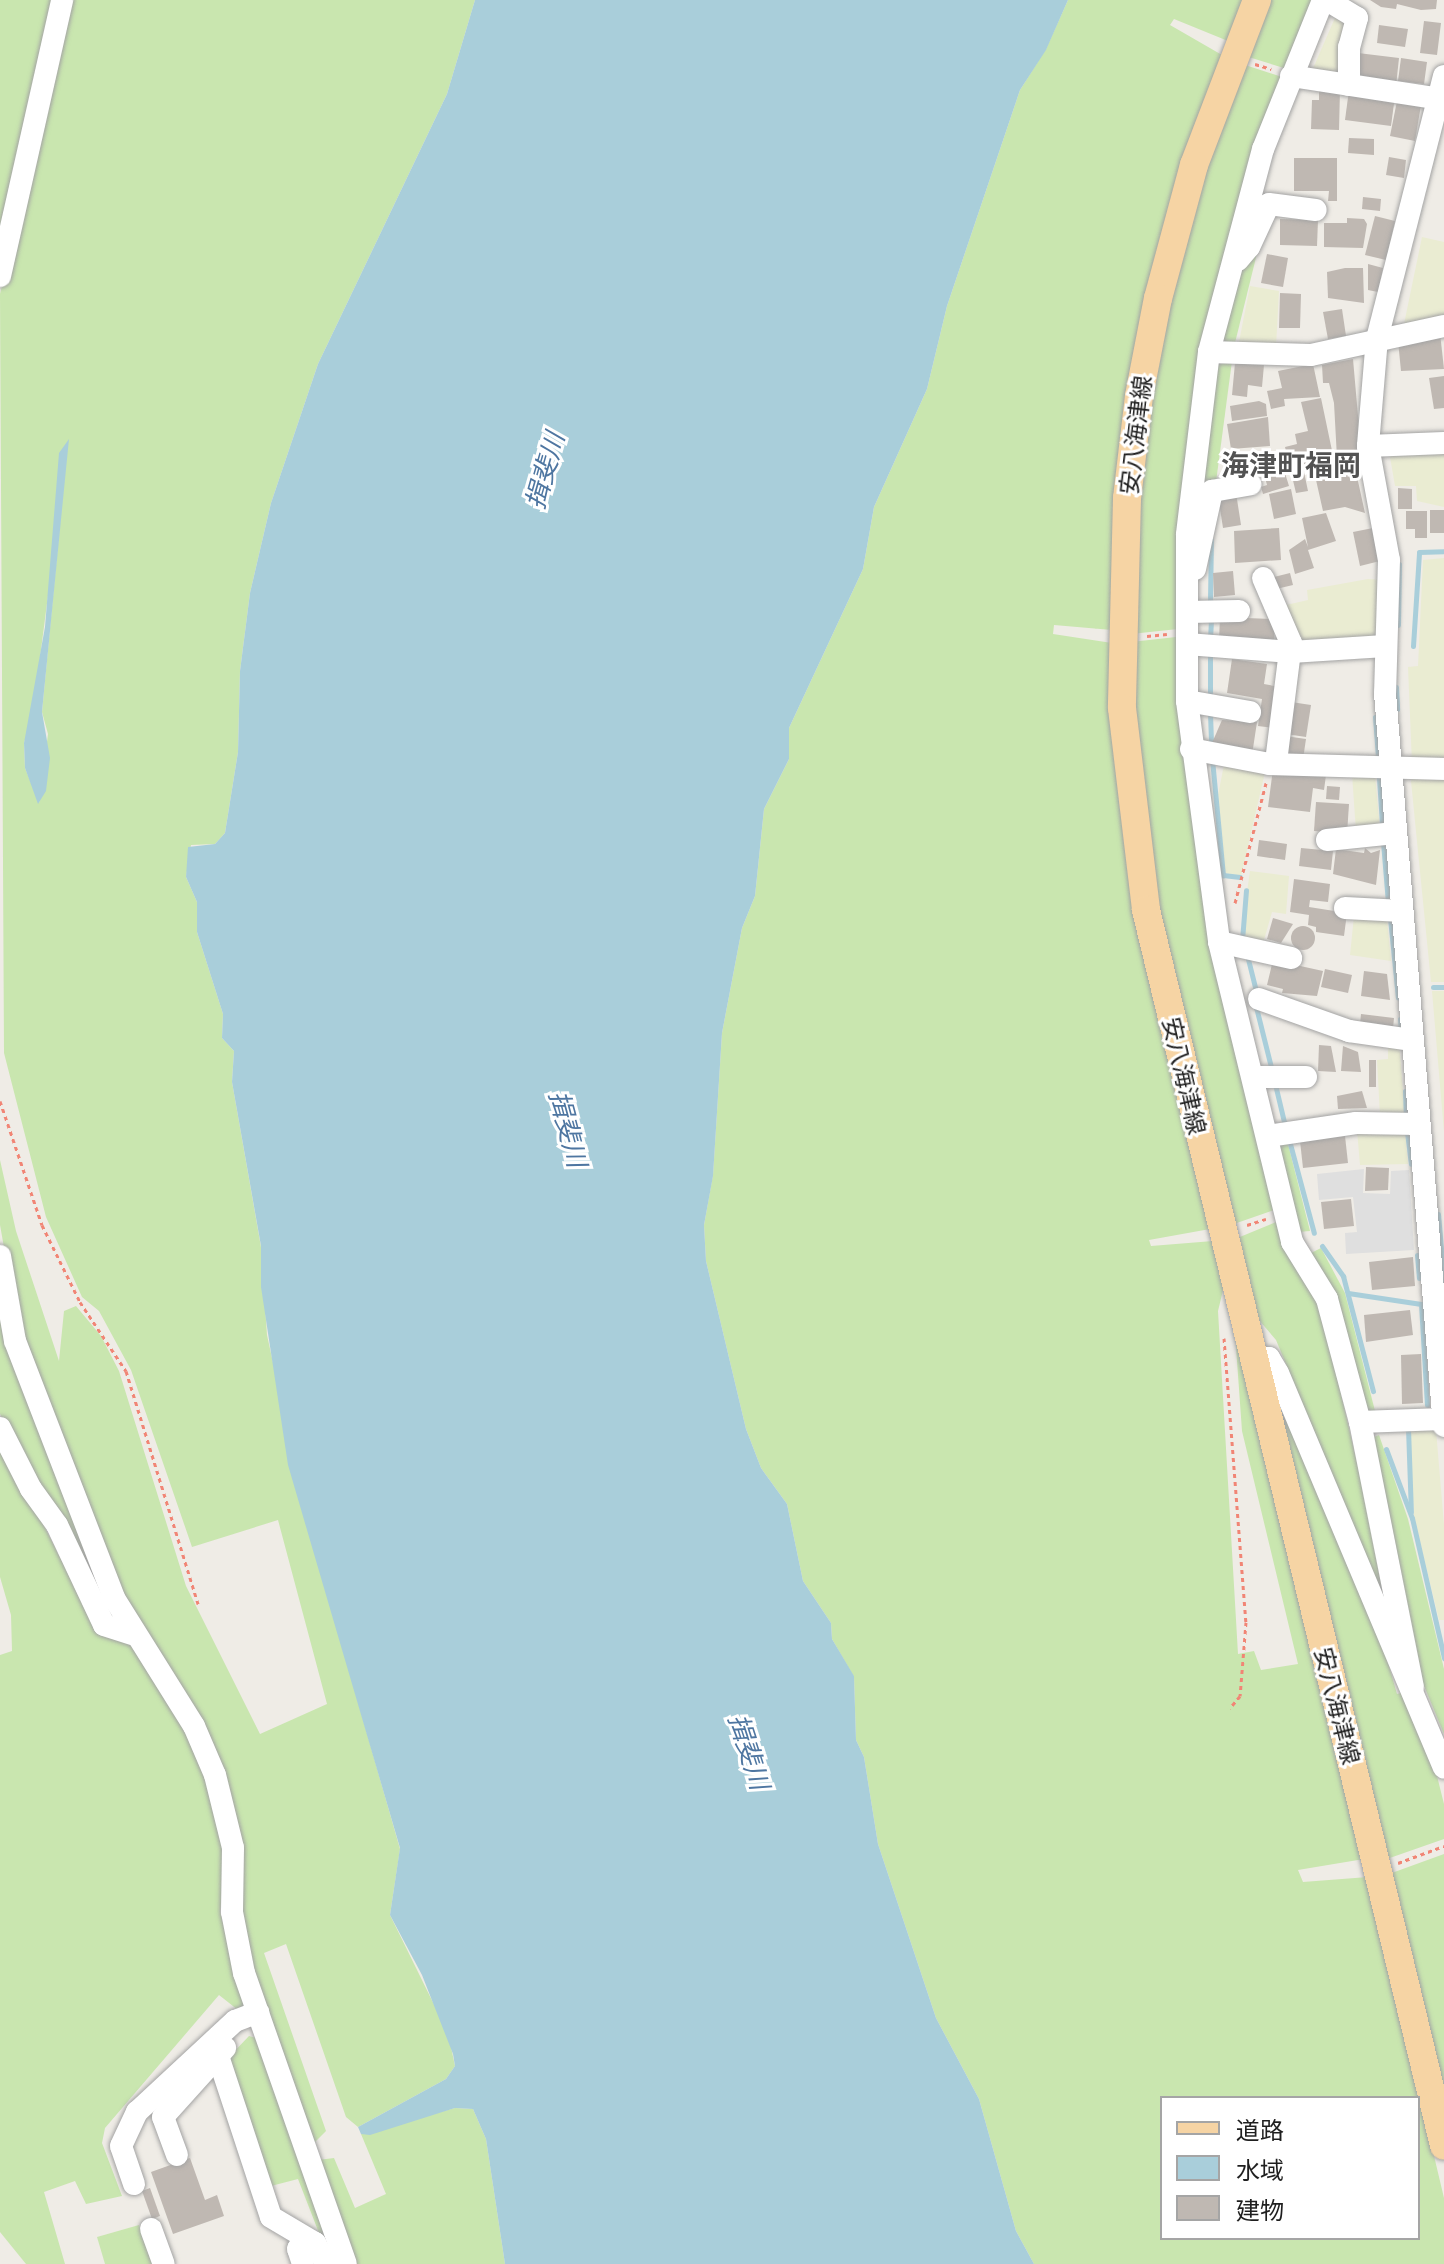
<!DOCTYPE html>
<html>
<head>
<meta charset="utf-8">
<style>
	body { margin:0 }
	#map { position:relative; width:1444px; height:2264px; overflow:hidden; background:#efece6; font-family:Cabin,"Noto Sans JP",sans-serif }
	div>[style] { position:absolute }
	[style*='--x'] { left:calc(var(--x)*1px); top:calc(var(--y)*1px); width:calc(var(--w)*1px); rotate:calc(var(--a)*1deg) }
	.farmland>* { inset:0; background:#eaecd2 }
	.grass>* { inset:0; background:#c9e6af }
	.parking>* { inset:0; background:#dfdfdf }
	.water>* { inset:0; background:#a9ceda }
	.stream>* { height:5px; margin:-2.5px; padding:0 2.5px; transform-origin:2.5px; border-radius:2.5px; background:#a9ceda }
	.building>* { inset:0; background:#bfb8b2 }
	.round { border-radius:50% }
	.path>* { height:3px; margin-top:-1.5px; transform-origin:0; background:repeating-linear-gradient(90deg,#f18575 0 4px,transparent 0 8px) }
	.roads { filter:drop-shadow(0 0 2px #a3a3a3) drop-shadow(0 0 2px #a3a3a3) }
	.minor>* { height:22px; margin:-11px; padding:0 11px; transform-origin:11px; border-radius:11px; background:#fff }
	.major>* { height:28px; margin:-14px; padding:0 14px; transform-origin:14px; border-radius:14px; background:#f6d4a4 }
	span { translate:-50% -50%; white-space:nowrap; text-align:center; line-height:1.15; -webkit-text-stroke:6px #fff; paint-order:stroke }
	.street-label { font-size:24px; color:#1f1f1f }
	.water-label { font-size:26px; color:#4e76a1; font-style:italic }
	.quarter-label { font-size:28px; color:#525252; font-weight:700 }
	.legend { position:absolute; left:1160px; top:2096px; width:260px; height:144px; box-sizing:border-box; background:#fff; border:2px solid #a5a5a5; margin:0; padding:10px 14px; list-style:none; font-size:24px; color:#1f1f1f }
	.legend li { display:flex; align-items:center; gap:16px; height:40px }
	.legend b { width:40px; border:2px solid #a5a5a5 }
</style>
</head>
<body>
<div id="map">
	<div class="farmland">
		<div style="clip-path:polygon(1338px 11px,1352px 17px,1343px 78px,1311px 73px)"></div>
		<div style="clip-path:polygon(1422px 237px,1444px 242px,1444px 320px,1404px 324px)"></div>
		<div style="clip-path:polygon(1250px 286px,1279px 291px,1276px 347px,1239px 342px)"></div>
		<div style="clip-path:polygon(1444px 449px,1444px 507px,1417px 501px,1416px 486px,1395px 486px,1389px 451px)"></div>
		<div style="clip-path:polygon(1444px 558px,1444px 763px,1412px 764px,1408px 667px,1418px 666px,1423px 560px)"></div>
		<div style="clip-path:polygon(1368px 579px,1382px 580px,1379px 636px,1297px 643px,1282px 606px,1308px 600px,1307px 590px)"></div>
		<div style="clip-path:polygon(1225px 760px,1266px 768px,1241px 876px,1225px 873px,1218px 795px)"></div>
		<div style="clip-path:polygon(1352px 774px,1375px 775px,1380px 830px,1356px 832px)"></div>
		<div style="clip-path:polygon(1415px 774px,1444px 774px,1444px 982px,1431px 982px,1411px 781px)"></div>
		<div style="clip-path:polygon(1250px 871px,1289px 876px,1286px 914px,1272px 912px,1262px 947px,1244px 942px,1241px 934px)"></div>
		<div style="clip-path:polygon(1354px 916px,1387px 919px,1391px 961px,1350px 955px)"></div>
		<div style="clip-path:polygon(1432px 991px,1444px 991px,1444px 1132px)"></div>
		<div style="clip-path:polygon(1388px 1040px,1399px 1041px,1405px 1116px,1380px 1116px,1377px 1060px,1388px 1059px)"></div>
		<div style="clip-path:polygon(1357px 1130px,1405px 1130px,1408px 1164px,1360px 1165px)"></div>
		<div style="clip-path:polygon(1436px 1430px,1444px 1525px,1444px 1620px,1439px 1620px,1414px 1517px,1409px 1431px)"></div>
	</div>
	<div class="grass">
		<div style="clip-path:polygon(0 0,55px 0,0 237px)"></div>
		<div style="clip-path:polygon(evenodd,67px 0,475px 0,447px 94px,318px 364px,271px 503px,250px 593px,240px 671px,238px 752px,225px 833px,215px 844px,191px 845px,186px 877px,197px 902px,197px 932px,223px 1014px,222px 1038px,234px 1051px,232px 1082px,261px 1247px,267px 1335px,282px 1404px,320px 1569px,400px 1849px,390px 1915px,448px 2033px,455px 2066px,446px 2079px,358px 2127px,346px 2117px,286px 1944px,264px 1953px,326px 2131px,313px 2144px,250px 1964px,242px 1913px,241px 1848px,121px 1595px,15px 1309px,0 1225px,0 1160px,16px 1231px,59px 1361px,64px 1311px,76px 1306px,101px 1336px,119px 1371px,186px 1586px,260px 1734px,327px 1704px,278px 1520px,192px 1547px,131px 1370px,99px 1311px,82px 1297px,46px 1217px,4px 1053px,0 294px,67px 0,68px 440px,42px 712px,48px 734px,39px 803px,25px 768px,24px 743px,33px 712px,68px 440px)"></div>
		<div style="clip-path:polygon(evenodd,1068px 0,1246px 0,1228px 41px,1174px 19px,1170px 25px,1222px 55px,1192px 131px,1112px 630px,1054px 625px,1053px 634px,1112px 643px,1119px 803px,1135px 908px,1210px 1229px,1149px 1240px,1151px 1246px,1213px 1241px,1225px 1282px,1218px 1311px,1238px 1654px,1254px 1651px,1261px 1670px,1298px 1664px,1242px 1431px,1234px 1319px,1364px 1859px,1298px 1870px,1303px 1882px,1368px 1877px,1444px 2198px,1444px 2264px,1034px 2264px,1016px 2231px,979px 2099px,936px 2018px,878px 1844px,864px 1757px,856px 1740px,854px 1677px,832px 1639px,831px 1623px,803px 1581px,787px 1504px,761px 1468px,746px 1429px,706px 1261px,704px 1225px,713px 1175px,722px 1033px,742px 928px,755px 896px,764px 809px,789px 759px,789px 728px,863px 569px,874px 507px,927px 389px,947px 306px,1020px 90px,1046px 49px,1068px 0,1162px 2098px,1418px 2098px,1418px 2238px,1162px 2238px,1162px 2098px)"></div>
		<div style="clip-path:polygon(1267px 0,1316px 0,1287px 69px,1242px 55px)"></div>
		<div style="clip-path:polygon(1239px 63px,1282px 77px,1226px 252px,1178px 629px,1131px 634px,1148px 400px,1182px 241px)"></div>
		<div style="clip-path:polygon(1264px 225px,1234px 347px,1228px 346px,1219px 334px,1232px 278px)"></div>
		<div style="clip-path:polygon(1232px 361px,1216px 482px,1204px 483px,1212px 366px)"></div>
		<div style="clip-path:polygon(1176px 637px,1179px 693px,1280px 1208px,1231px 1225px,1156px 910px,1142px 809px,1131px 642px)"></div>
		<div style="clip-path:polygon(1287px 1140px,1310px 1231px,1298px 1232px,1276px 1141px)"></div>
		<div style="clip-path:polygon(1281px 1220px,1319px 1299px,1394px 1623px,1276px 1340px,1253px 1313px,1235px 1239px)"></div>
		<div style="clip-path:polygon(1321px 1248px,1345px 1293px,1375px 1411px,1363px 1414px,1309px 1254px)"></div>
		<div style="clip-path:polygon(0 1301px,114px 1617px,114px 1622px,0 1414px)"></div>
		<div style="clip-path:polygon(1265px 1367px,1383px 1645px,1397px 1694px,1405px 1692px,1432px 1756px,1444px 1804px,1444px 1839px,1384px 1860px)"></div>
		<div style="clip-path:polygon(1379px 1435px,1408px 1519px,1444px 1669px,1444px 1734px,1422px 1681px,1369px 1439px)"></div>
		<div style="clip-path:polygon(0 1440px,89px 1614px,134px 1646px,188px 1728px,208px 1775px,227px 1850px,220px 1912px,246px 2004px,238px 2010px,219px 1995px,105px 2128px,102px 2143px,122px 2196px,86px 2204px,75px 2181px,44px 2192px,65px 2264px,26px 2264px,0 2232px,0 1655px,12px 1651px,11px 1615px,0 1577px)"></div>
		<div style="clip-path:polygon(1444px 1854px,1444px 2104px,1389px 1874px)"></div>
		<div style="clip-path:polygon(249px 2036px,259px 2039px,335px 2248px,331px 2264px,298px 2179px,271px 2186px,228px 2058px)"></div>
		<div style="clip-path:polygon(455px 2108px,473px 2109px,486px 2139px,505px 2264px,354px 2264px,318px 2160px,334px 2158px,355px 2208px,386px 2194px,361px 2134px)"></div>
		<div style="clip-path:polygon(139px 2225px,152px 2264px,105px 2264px,97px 2237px)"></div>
	</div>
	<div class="parking">
		<div style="clip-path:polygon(1364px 1169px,1363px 1193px,1390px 1194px,1391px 1171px,1409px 1170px,1414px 1250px,1346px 1254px,1345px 1233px,1357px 1232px,1353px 1197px,1319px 1200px,1317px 1174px)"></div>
	</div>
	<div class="water">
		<div style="clip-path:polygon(475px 0,1068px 0,1046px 50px,1020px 90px,947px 306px,927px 389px,874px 507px,863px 569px,789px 728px,789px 759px,764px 809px,755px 896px,742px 928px,722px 1033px,713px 1176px,704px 1225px,706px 1261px,746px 1429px,761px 1468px,787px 1504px,803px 1581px,831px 1623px,832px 1639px,854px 1676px,856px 1740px,864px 1757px,878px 1844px,936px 2018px,979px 2099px,1016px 2231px,1034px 2264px,505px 2264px,486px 2139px,473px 2109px,455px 2108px,370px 2135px,361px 2134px,358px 2127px,446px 2079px,455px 2066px,453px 2054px,422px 1975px,390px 1915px,400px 1848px,288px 1465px,261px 1287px,261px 1246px,232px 1082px,234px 1051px,222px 1038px,223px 1014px,197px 932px,197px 902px,186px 877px,188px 847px,215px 844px,225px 833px,238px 752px,240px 671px,250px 593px,271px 503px,318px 364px,447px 94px)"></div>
		<div style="clip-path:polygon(69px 439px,42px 712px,50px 758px,46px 791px,38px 804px,25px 768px,24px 743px,45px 627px,59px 453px)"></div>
	</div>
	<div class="stream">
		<div style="--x:1210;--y:601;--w:61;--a:-89.1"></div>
		<div style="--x:1398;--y:625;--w:61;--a:-89.1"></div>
		<div style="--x:1210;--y:639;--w:19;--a:-87"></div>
		<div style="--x:1413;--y:646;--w:94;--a:-86.3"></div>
		<div style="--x:1419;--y:552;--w:25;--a:-2"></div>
		<div style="--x:1210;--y:653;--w:46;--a:90"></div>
		<div style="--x:1396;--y:687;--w:22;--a:87"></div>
		<div style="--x:1210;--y:713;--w:34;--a:88"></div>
		<div style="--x:1375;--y:717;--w:40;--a:85.7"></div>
		<div style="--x:1212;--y:759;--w:117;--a:84.6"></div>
		<div style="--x:1223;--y:875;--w:17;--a:7"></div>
		<div style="--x:1379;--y:778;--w:47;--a:86.3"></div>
		<div style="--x:1383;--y:842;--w:61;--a:85.3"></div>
		<div style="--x:1390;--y:918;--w:80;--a:84.3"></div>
		<div style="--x:1242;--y:940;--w:50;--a:-85.4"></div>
		<div style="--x:1247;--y:955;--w:38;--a:76"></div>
		<div style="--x:1433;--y:987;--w:11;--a:0"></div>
		<div style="--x:1255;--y:1003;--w:70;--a:76"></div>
		<div style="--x:1400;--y:1019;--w:11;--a:85"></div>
		<div style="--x:1275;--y:1084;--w:43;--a:76.6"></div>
		<div style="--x:1405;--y:1091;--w:26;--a:88"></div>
		<div style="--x:1407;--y:1132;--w:32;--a:83"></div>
		<div style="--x:1289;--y:1140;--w:96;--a:75"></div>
		<div style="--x:1438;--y:1214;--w:69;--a:85"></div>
		<div style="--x:1322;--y:1246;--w:37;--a:55"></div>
		<div style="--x:1343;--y:1276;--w:119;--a:75.4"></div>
		<div style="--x:1417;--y:1255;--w:23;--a:85"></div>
		<div style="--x:1348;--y:1293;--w:74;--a:8.6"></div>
		<div style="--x:1421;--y:1304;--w:101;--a:86.6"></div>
		<div style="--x:1408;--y:1428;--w:84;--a:88"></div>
		<div style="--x:1386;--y:1449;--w:74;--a:69.4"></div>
		<div style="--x:1412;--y:1518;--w:144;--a:77.1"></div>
	</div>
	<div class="building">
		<div style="clip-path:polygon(1370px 0,1437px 0,1436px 9px,1421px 10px,1397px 4px,1396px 9px,1381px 7px)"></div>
		<div style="clip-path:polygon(1424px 21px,1441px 23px,1437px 55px,1420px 53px)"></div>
		<div style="clip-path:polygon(1379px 25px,1408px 29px,1405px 47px,1377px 43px)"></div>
		<div style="clip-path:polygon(1358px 53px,1399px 58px,1396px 86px,1355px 80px)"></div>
		<div style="clip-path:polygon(1401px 58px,1427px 62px,1424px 84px,1398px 81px)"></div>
		<div style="clip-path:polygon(1319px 89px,1340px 90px,1339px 130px,1311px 129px,1312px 100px,1319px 100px)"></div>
		<div style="clip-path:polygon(1349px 90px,1395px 96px,1391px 126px,1345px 120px)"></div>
		<div style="clip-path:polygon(1397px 101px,1421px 105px,1415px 141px,1390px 136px)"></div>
		<div style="clip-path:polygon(1349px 138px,1374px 139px,1374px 155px,1348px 153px)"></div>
		<div style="clip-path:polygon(1389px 157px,1406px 160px,1404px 178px,1386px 175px)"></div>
		<div style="clip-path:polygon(1294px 158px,1337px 158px,1337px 201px,1328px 201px,1329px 191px,1294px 191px)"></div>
		<div style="clip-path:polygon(1363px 197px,1381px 199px,1380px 211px,1362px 209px)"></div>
		<div style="clip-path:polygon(1375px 216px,1395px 221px,1386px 260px,1365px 255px)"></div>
		<div style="clip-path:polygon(1347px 218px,1364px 219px,1367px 224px,1363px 248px,1324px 247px,1324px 223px,1347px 223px)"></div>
		<div style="clip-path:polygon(1280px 219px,1318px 220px,1317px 246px,1280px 245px)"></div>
		<div style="clip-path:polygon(1267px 254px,1288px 258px,1283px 287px,1261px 283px)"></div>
		<div style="clip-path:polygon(1368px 264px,1383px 268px,1378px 292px,1368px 290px)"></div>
		<div style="clip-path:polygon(1345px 268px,1363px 268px,1364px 303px,1328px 298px,1327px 272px)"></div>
		<div style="clip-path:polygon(1280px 293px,1301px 294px,1300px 328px,1279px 328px)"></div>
		<div style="clip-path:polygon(1342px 309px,1346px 336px,1328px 339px,1323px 312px)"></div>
		<div style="clip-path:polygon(1440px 333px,1444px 369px,1401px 371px,1398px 341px)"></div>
		<div style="clip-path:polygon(1353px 359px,1361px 450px,1356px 457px,1337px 458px,1334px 403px,1329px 383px,1323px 383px,1322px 365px)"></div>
		<div style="clip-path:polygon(1235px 363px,1264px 365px,1262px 387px,1248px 385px,1247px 397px,1232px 395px)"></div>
		<div style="clip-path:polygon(1313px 364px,1320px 397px,1284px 399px,1285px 406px,1271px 409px,1267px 391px,1282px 388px,1278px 371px)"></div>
		<div style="clip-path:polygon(1444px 376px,1444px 408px,1434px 409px,1429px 378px)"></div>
		<div style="clip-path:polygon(1321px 398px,1335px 465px,1304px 472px,1308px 491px,1296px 493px,1285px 447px,1297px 444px,1295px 434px,1308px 431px,1301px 402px)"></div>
		<div style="clip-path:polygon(1259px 401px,1266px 404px,1267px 416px,1232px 421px,1230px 406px)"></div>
		<div style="clip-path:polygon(1268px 417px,1270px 446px,1231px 449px,1227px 424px)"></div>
		<div style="clip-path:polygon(1280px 457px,1289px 486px,1263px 494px,1261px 487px,1267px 485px,1261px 463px)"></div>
		<div style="clip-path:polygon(1356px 472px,1365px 513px,1345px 507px,1323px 511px,1316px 480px)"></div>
		<div style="clip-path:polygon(1398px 488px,1412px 489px,1412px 509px,1398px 509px)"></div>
		<div style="clip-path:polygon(1291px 489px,1296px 514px,1274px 519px,1269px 494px)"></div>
		<div style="clip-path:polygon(1236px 493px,1241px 525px,1223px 528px,1218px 496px)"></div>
		<div style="clip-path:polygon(1430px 510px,1444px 510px,1444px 533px,1430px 533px)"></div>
		<div style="clip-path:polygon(1406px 511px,1427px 511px,1427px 538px,1415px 538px,1415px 529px,1406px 529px)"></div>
		<div style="clip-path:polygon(1326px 513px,1336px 541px,1308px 550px,1314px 568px,1295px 574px,1289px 550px,1305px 539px,1308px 547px,1302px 518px)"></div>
		<div style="clip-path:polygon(1279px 528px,1281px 560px,1235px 563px,1234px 531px)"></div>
		<div style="clip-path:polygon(1373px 528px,1380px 561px,1360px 566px,1353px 532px)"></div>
		<div style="clip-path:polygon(1233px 571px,1235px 595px,1214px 597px,1213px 573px)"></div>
		<div style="clip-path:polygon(1290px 573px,1293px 585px,1276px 589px,1274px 577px)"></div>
		<div style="clip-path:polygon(1220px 617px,1275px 619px,1274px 644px,1219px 641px)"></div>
		<div style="clip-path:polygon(1232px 659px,1267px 664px,1264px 684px,1280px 687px,1274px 728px,1258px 726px,1262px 699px,1227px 693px)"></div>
		<div style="clip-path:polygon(1291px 702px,1311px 705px,1306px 737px,1286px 734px)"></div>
		<div style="clip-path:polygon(1222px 720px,1257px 722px,1252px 755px,1212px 743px)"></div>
		<div style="clip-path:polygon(1285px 736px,1306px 739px,1303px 759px,1282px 756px)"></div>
		<div style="clip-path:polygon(1273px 769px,1326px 775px,1324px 790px,1313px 788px,1310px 812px,1268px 807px)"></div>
		<div style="clip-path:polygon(1327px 786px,1340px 787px,1339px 800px,1326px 799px)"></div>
		<div style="clip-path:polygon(1316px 802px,1349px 804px,1347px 834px,1314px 831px)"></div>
		<div style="clip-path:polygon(1259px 840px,1287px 844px,1285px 860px,1257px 856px)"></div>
		<div style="clip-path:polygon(1301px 848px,1333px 851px,1331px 870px,1299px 866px)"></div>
		<div style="clip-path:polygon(1365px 848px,1371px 853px,1380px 850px,1376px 885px,1333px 874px,1336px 849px,1364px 853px)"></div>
		<div style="clip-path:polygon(1294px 879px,1330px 884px,1328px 902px,1310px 900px,1309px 907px,1347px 913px,1344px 936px,1316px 932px,1316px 927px,1308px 925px,1309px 915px,1290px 912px)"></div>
		<div style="clip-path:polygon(1273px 918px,1293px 924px,1281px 943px,1267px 939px)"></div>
		<div class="round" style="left:1291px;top:926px;width:24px;height:24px"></div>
		<div style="clip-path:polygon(1273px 960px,1323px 971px,1317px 996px,1282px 993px,1283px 989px,1267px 985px)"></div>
		<div style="clip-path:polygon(1325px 969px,1352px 975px,1348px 993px,1321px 987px)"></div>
		<div style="clip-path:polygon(1364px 971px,1387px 974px,1390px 1000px,1361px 996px)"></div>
		<div style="clip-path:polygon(1361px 1014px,1394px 1018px,1393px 1028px,1360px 1024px)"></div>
		<div style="clip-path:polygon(1319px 1045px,1331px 1046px,1336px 1072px,1318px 1071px)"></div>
		<div style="clip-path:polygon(1343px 1046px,1358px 1052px,1361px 1072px,1341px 1071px)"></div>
		<div style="clip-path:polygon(1369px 1060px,1376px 1060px,1376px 1087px,1369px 1087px)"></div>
		<div style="clip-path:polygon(1362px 1091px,1367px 1108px,1338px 1109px,1337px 1096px)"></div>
		<div style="clip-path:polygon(1345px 1136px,1348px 1163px,1303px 1168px,1300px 1141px)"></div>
		<div style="clip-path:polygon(1366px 1167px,1389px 1168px,1388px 1190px,1365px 1191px)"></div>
		<div style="clip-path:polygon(1351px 1199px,1354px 1226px,1324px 1229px,1321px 1202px)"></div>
		<div style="clip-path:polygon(1413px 1257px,1415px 1286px,1372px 1290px,1369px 1262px)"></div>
		<div style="clip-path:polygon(1410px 1310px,1413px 1335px,1366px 1342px,1364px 1315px)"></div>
		<div style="clip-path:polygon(1421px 1354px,1423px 1403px,1402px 1404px,1401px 1355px)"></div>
		<div style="clip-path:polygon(190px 2158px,205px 2200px,217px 2195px,224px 2216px,173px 2234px,151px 2172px)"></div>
		<div style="clip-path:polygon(150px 2188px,160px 2216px,152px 2219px,142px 2191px)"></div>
	</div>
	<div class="path">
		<div style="--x:1255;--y:64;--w:17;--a:17"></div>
		<div style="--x:1147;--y:636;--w:20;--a:-6"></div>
		<div style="--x:1235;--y:903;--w:124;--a:-75.5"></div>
		<div style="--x:0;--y:1101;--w:131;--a:71.3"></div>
		<div style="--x:42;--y:1225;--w:86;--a:63.7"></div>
		<div style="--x:80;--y:1302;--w:83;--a:56.3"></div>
		<div style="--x:126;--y:1371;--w:244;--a:72.8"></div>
		<div style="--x:1247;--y:1225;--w:20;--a:-18"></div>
		<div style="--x:1224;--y:1338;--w:285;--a:85.6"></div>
		<div style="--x:1246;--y:1622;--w:74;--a:94.6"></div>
		<div style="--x:1240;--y:1696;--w:16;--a:130"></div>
		<div style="--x:1398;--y:1863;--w:49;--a:-20.3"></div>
	</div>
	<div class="roads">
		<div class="minor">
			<div style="--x:1323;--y:0;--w:161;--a:111.9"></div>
			<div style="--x:1263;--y:149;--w:210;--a:104.9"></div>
			<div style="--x:1209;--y:352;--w:184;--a:96.9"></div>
			<div style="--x:1187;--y:535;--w:166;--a:90"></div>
			<div style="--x:1187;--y:701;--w:243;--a:82.4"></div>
			<div style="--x:1219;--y:942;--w:309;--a:76.3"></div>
			<div style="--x:1292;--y:1242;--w:67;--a:58.4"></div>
			<div style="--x:1327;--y:1299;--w:127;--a:75"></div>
			<div style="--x:1360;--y:1422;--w:270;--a:78.7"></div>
			<div style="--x:1327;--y:0;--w:35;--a:31"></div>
			<div style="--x:1357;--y:18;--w:30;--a:105"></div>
			<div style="--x:1349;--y:47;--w:38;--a:90"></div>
			<div style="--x:1291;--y:76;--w:146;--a:8.7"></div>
			<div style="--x:1435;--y:98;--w:11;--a:38"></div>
			<div style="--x:1444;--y:76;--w:270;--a:104.3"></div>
			<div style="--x:1377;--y:338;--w:108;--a:94.8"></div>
			<div style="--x:1368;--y:446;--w:116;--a:79.6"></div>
			<div style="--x:1389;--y:560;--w:133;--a:91.7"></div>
			<div style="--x:1385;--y:693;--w:735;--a:85.4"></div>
			<div style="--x:1238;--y:260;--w:17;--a:-50"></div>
			<div style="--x:1249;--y:247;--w:47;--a:-65.1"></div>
			<div style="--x:1269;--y:204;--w:47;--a:7.3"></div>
			<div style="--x:0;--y:276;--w:283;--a:-77.3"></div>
			<div style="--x:1209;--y:352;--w:102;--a:1.7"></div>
			<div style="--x:1311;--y:355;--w:136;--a:-12.3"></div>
			<div style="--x:1368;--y:446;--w:76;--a:-2.3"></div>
			<div style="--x:1195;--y:569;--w:80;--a:-77.7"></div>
			<div style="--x:1212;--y:491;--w:39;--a:-10"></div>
			<div style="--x:1263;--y:578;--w:71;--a:66.7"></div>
			<div style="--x:1291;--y:643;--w:119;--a:97.2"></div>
			<div style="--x:1187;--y:612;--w:52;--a:-1.1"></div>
			<div style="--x:1187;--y:644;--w:104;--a:4.4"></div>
			<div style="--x:1291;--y:652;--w:94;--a:-3.7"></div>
			<div style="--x:1187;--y:701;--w:64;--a:9.9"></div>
			<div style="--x:1191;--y:749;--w:80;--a:10.8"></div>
			<div style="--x:1270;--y:764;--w:174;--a:1.6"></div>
			<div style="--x:1327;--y:840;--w:68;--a:-5.9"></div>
			<div style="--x:1345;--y:908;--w:57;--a:3"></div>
			<div style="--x:1219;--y:942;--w:74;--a:12.5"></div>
			<div style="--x:1259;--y:999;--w:96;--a:19.6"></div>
			<div style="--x:1349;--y:1031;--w:64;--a:8.1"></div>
			<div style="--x:1253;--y:1077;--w:53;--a:0"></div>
			<div style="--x:1268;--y:1136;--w:89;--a:-8.4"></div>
			<div style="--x:1356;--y:1123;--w:63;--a:0.9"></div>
			<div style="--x:0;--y:1256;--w:86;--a:80"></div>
			<div style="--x:15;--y:1341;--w:275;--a:68.9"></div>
			<div style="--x:114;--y:1598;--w:151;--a:58"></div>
			<div style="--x:194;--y:1726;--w:53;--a:66.8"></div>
			<div style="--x:215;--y:1775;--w:75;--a:76.1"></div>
			<div style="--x:233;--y:1848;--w:64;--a:90.9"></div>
			<div style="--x:232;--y:1912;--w:62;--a:78.9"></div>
			<div style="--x:244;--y:1973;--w:308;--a:70.7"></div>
			<div style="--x:1255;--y:1358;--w:14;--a:0"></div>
			<div style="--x:1269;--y:1358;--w:17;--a:59"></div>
			<div style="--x:1278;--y:1373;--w:428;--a:67.2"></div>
			<div style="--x:1360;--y:1422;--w:83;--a:-2.1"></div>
			<div style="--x:0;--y:1428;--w:68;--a:63.1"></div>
			<div style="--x:31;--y:1489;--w:44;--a:54.2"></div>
			<div style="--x:57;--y:1525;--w:110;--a:64.8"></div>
			<div style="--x:104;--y:1625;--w:32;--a:18"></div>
			<div style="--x:218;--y:2056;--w:169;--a:71.8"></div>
			<div style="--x:271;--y:2217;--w:51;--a:30.6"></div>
			<div style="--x:177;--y:2155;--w:40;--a:-110.2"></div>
			<div style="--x:163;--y:2117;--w:93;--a:-48.1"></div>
			<div style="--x:134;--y:2184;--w:40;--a:-108.9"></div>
			<div style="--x:121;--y:2146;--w:38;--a:-65"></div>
			<div style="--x:137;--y:2112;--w:134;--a:-42.9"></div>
			<div style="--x:235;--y:2021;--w:25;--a:-21"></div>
			<div style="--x:151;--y:2229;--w:37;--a:70"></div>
			<div style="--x:303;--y:2264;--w:16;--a:-108"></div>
			<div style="--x:298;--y:2249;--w:18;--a:-19"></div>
			<div style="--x:315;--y:2243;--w:24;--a:62"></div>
		</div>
		<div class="major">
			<div style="--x:1257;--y:0;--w:177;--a:110.9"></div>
			<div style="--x:1194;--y:165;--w:138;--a:105.1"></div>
			<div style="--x:1158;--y:298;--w:100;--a:101"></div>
			<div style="--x:1139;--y:396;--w:103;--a:96.7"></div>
			<div style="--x:1127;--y:498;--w:210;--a:91.4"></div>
			<div style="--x:1122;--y:708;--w:203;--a:83.2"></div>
			<div style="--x:1146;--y:910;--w:1271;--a:76.44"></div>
		</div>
	</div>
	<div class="street-label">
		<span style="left:1136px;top:435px;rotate:-83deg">安八海津線</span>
		<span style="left:1184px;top:1076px;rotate:77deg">安八海津線</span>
		<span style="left:1337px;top:1706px;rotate:76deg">安八海津線</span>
	</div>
	<div class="water-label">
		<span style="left:546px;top:471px;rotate:-74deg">揖斐川</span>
		<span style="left:567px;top:1129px;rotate:75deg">揖斐川</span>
		<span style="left:748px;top:1752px;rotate:72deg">揖斐川</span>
	</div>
	<div class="quarter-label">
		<span style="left:1291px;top:465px">海津町福岡</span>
	</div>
	<ul class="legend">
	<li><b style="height:10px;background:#f6d4a4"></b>道路</li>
	<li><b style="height:22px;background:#a9ceda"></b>水域</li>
	<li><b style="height:22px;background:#bfb8b2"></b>建物</li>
	</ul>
</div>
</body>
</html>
